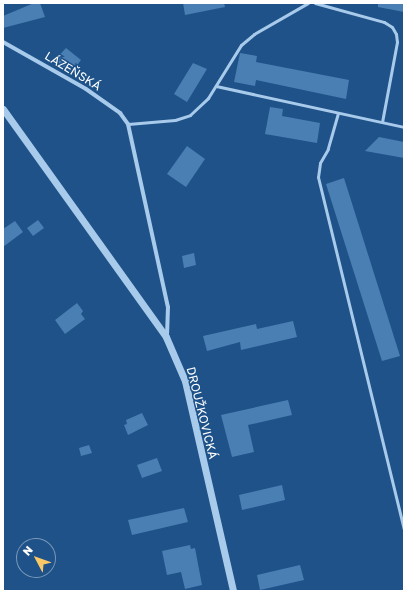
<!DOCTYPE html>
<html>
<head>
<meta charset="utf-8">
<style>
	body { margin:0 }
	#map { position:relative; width:407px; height:594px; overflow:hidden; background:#1e5289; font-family:"Golos Text",sans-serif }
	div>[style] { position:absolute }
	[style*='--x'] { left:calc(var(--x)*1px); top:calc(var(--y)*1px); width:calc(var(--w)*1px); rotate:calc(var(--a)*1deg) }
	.building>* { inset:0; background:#4a7fb3 }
	.service>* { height:3px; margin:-1.5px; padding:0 1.5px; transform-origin:1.5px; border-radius:1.5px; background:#a8caeb }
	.minor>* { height:4px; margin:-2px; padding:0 2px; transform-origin:2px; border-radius:2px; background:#a8caeb }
	.tertiary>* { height:7px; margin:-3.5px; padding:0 3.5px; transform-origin:3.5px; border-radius:3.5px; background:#a8caeb }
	span { translate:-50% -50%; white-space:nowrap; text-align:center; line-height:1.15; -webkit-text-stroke:3px #1e5289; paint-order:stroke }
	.street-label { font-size:12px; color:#fff }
	.frame { position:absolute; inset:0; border:4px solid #fff; pointer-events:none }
	.north { position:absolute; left:16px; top:538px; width:40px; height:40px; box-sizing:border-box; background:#1e5289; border:1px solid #7897b8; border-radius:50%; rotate:311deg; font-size:11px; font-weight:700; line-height:16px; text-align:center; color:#fff }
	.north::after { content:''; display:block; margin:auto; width:14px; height:18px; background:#fbc867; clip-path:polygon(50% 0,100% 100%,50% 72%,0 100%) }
</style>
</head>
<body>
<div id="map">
	<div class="building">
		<div style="clip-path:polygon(34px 3px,40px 3px,45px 17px,3px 28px,3px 16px)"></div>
		<div style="clip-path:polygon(183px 3px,224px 3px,225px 7px,185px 15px)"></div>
		<div style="clip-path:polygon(378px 3px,404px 3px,404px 12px,378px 7px)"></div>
		<div style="clip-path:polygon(66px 48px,81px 60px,71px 73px,55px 60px)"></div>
		<div style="clip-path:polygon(240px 53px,257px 56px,256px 62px,349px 80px,346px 99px,256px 80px,255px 86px,234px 82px)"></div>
		<div style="clip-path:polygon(193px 63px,207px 69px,187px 102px,174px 94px)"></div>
		<div style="clip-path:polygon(270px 107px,283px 109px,282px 116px,320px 123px,317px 143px,265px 134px)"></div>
		<div style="clip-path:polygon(379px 137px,404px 142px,404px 158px,365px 151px)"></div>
		<div style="clip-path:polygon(187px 146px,205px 159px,186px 187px,167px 174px)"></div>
		<div style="clip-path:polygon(344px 178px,400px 356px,382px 361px,326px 184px)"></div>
		<div style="clip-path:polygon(38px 220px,44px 228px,33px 236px,27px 228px)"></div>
		<div style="clip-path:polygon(15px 221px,23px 232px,3px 247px,3px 229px)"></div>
		<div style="clip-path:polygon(194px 253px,196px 265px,184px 268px,182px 256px)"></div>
		<div style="clip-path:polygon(77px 303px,83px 311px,81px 314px,85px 319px,65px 334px,55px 320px)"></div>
		<div style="clip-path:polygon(293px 321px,297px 337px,241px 350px,240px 342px,207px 351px,203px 336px,256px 324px,257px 329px)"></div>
		<div style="clip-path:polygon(288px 400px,292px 415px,248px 425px,254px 452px,232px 457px,221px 415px)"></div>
		<div style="clip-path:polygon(142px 413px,148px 425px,128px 435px,124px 425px,127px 424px,126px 420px)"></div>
		<div style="clip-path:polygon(89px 445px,92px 453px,81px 456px,79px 448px)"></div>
		<div style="clip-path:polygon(157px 458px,162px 471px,142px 478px,137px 465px)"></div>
		<div style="clip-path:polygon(282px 485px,285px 500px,242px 510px,239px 495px)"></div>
		<div style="clip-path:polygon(184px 508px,188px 522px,132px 535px,128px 520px)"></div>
		<div style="clip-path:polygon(190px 545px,191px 549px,195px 548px,202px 585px,185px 589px,181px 572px,167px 575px,162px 551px)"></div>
		<div style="clip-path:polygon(300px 565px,304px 580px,260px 590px,257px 575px)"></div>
	</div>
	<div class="service">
		<div style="--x:315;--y:3;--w:72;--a:15.4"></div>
		<div style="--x:384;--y:22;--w:9;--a:32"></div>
		<div style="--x:392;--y:27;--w:8;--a:60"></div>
		<div style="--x:396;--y:34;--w:8;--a:83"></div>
		<div style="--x:397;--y:42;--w:81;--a:100.6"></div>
		<div style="--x:216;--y:86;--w:192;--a:12.3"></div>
		<div style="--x:338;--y:113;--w:37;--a:106"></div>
		<div style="--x:328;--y:149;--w:16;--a:120"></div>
		<div style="--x:320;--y:163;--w:14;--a:98"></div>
		<div style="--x:318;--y:177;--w:362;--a:76.3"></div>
		<div style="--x:128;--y:124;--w:47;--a:-4.9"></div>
		<div style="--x:175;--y:120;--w:16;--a:-18"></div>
		<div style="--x:190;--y:115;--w:25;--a:-43"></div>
		<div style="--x:208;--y:98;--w:62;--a:-58.1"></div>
		<div style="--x:241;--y:45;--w:17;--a:-40"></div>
		<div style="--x:254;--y:34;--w:62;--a:-29.9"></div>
	</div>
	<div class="minor">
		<div style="--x:3;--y:42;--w:95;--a:29.5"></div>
		<div style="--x:86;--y:89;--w:42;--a:35.2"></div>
		<div style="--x:120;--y:113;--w:14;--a:54"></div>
		<div style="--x:128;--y:124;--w:187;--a:77.7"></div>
		<div style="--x:168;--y:307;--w:30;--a:92"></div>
	</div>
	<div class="tertiary">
		<div style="--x:3;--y:109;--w:280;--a:54.4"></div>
		<div style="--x:166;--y:337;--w:48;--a:66.6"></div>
		<div style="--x:185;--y:381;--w:215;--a:77.1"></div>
	</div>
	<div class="street-label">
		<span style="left:73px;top:71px;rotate:31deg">LÁZEŇSKÁ</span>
		<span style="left:202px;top:413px;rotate:76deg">DROUŽKOVICKÁ</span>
	</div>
	<div class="frame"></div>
	<div class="north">N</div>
</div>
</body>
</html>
